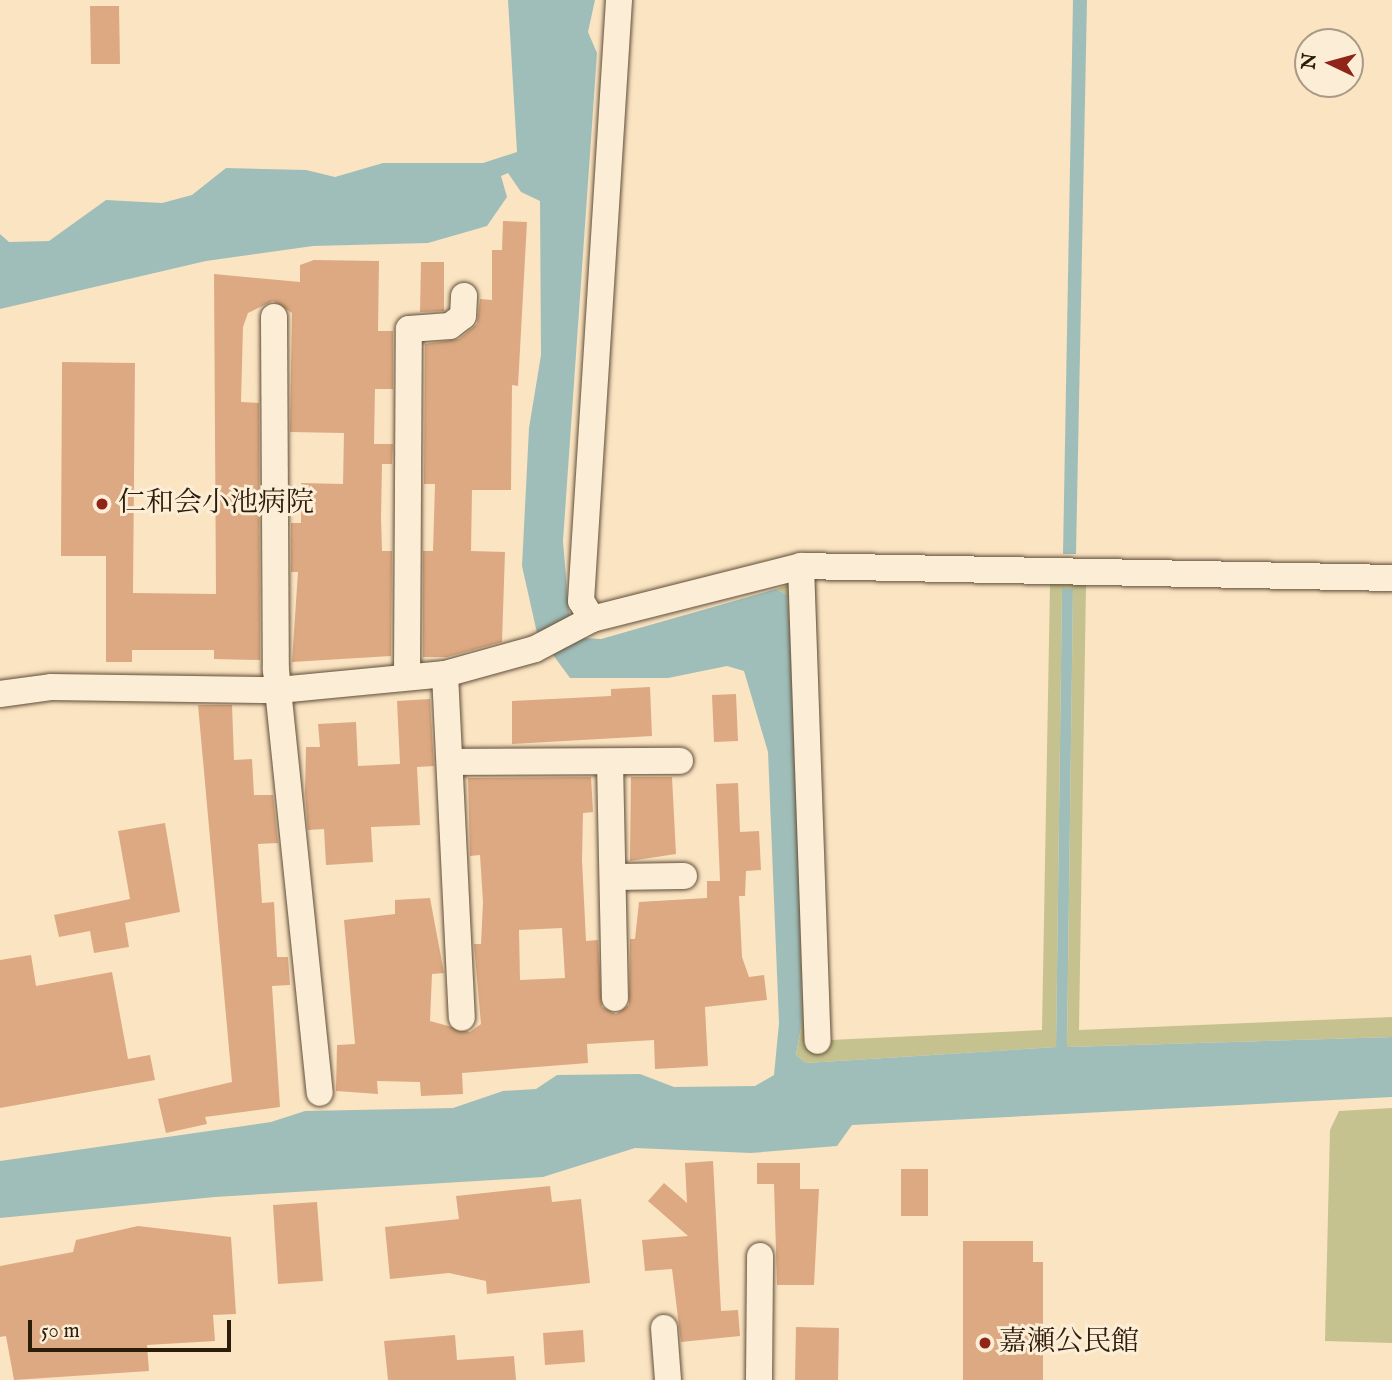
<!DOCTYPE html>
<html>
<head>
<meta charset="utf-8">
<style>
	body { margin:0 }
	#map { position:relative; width:1392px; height:1380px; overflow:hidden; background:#fbe4c2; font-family:"IM FELL English","Noto Serif JP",serif }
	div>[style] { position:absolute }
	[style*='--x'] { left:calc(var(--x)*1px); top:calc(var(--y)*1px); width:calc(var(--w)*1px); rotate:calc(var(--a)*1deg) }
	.green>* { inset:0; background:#c5c28f }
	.water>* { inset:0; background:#a0beb9 }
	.building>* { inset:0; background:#dda982 }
	.roads { filter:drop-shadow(0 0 2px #604e38) drop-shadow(0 0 2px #604e38) }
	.minor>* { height:26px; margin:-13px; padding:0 13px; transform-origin:13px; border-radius:13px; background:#fcedd7 }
	.dots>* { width:19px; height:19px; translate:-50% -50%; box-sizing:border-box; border:4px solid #fcedd7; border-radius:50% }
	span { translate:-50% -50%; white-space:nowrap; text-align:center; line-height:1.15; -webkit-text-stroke:6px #fcedd7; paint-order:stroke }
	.poi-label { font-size:28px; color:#2c1c0a }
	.left { translate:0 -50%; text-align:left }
	.north { position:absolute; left:1294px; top:28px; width:70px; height:70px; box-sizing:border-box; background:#fcedd7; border:2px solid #a99985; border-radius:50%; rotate:275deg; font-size:19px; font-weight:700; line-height:28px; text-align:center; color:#2c1c0a }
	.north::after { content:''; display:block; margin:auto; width:24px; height:32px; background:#8f2418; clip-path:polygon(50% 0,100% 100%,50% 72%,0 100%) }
	.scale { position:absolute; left:28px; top:1320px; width:203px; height:32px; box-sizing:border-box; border:4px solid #2c1c0a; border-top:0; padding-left:9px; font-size:21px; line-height:24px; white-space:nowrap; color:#2c1c0a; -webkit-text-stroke:5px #fcedd7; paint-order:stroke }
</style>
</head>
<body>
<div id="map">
	<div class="green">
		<div style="clip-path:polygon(815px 577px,830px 1040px,1042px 1030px,1050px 584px,1086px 585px,1079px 1030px,1392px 1017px,1392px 1037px,1067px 1047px,1073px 590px,1062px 588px,1056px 1047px,806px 1063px,796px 1055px,802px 1022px,797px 732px,787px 595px,776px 589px)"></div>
		<div style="clip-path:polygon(1392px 1108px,1392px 1343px,1325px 1341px,1330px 1130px,1339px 1111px)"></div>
	</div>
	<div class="water">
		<div style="clip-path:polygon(508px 0,595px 0,588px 32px,597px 53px,563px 541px,569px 613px,584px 638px,601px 639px,776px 589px,787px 595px,797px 732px,802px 1022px,796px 1055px,806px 1063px,1056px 1047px,1062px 588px,1073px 589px,1067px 1047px,1392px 1037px,1392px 1097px,852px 1125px,837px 1146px,751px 1153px,635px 1148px,543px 1177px,215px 1197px,0 1218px,0 1161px,271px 1122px,305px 1111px,453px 1108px,503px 1091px,536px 1089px,557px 1075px,640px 1074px,674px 1087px,755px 1086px,774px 1075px,779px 1023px,768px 752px,744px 671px,727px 666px,668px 678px,570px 678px,537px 633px,522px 566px,529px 428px,541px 355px,540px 201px,521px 192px,508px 173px,501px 176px,507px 197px,487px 226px,428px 243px,313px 246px,206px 261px,0 309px,0 234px,9px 242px,49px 241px,106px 200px,162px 203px,192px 195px,226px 168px,306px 170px,335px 177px,383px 163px,483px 163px,517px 152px)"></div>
		<div style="clip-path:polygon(1073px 0,1087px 0,1076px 554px,1063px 554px)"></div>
	</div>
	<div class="building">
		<div style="clip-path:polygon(90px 6px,119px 6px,120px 64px,91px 64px)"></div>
		<div style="clip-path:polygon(503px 221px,527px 222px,518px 386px,512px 385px,511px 490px,472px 490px,471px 551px,505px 552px,502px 642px,447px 657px,423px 657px,423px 551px,433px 551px,435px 484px,424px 484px,425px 344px,459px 339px,477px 324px,480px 299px,492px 300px,492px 250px,502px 250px)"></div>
		<div style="clip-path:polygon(314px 260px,379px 261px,378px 331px,393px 331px,393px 389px,375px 389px,374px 444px,393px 444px,392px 464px,382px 464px,381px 518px,382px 551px,392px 551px,391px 656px,292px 662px,298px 572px,291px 572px,291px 523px,301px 523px,301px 483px,343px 484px,344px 433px,290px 432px,292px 313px,273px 301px,248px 313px,243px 327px,241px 402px,259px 403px,260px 660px,214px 659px,214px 650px,132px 650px,132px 662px,106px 662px,106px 556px,61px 556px,62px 362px,135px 363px,133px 593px,216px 594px,214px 274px,300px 282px,300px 265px)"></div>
		<div style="clip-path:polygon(421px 262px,444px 262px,444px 311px,420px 312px)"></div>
		<div style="clip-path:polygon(650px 687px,652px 736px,512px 744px,512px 701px,611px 696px,611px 689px)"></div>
		<div style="clip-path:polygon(736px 694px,738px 741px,714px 742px,712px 695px)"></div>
		<div style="clip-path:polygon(430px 699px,434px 766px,417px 767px,420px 825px,371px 827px,373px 862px,326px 865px,324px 829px,308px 830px,305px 793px,306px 747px,320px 747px,318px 724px,356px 722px,358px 766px,400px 764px,397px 701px)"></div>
		<div style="clip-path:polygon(198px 705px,232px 705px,234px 760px,252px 759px,254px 795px,273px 795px,278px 843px,258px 844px,262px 903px,274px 902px,277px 957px,288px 957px,290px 985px,272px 986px,280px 1107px,205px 1117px,207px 1124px,166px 1133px,158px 1099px,232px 1082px)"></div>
		<div style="clip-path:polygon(evenodd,591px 777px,593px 812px,583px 813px,582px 860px,586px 941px,598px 940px,602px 1007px,616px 1014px,629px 1005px,630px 939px,635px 939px,639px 902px,707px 898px,707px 881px,720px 881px,716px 784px,738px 783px,740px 832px,759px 831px,761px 870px,746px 871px,745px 896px,739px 896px,742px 957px,749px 977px,764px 975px,767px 1000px,705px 1007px,708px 1066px,655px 1069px,654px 1040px,587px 1044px,588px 1063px,462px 1073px,463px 1094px,421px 1096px,420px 1082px,377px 1081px,378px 1094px,336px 1091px,337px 1045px,355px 1044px,344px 920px,395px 914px,395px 900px,430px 898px,444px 973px,432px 974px,430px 1021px,470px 1032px,481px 1024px,474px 944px,481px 944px,483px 902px,480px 855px,470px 856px,468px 778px,591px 777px,562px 928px,565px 978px,520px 980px,519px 930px,562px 928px)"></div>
		<div style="clip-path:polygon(631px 777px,672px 777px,676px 854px,630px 861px)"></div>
		<div style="clip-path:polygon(165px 823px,180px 912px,125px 923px,129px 947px,94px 953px,90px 931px,59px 937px,54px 915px,130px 899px,118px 831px)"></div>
		<div style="clip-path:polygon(31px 955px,36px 986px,112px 972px,128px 1059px,150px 1055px,155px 1080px,0 1108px,0 960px)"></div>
		<div style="clip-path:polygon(713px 1161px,721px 1311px,738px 1310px,740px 1336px,681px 1342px,672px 1269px,645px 1271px,642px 1240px,688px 1236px,648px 1201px,664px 1183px,687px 1203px,685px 1163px)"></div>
		<div style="clip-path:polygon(757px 1163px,800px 1163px,800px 1189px,819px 1189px,814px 1285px,777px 1285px,774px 1184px,757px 1184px)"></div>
		<div style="clip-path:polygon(901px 1169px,928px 1169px,928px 1216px,901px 1216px)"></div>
		<div style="clip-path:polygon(550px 1186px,552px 1202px,581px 1199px,590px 1283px,487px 1294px,486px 1281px,449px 1273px,390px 1279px,385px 1227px,459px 1219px,456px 1196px)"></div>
		<div style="clip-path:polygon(317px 1202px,323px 1281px,278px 1284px,273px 1205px)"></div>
		<div style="clip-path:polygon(138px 1226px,231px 1237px,236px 1314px,213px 1315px,215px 1341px,147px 1345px,149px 1371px,14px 1380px,6px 1336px,0 1337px,0 1266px,73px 1252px,76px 1240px)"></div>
		<div style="clip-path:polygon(963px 1241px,1033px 1241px,1033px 1262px,1043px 1262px,1043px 1380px,963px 1380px)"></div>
		<div style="clip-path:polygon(796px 1327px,839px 1328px,838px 1380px,795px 1380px)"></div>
		<div style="clip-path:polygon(583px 1330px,585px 1362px,545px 1365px,543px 1333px)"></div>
		<div style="clip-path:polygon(455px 1335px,457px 1360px,514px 1356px,516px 1380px,388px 1380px,384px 1341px)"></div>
	</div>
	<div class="roads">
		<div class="minor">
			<div style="--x:274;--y:317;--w:353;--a:89.7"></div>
			<div style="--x:276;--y:670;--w:425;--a:84.1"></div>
			<div style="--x:801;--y:566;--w:475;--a:88"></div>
			<div style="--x:592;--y:619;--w:21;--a:-121"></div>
			<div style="--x:581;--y:601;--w:602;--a:-86.38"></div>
			<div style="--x:445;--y:674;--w:344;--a:87.2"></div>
			<div style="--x:407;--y:677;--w:348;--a:-89.7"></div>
			<div style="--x:409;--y:329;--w:41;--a:-4.2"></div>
			<div style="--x:450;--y:326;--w:16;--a:-38"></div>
			<div style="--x:463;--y:316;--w:20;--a:-87"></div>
			<div style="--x:0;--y:694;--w:51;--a:-7.8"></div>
			<div style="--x:51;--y:687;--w:228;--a:0.8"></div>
			<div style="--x:279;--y:690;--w:167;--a:-5.5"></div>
			<div style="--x:445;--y:674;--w:93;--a:-15.5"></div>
			<div style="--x:535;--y:649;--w:64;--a:-27.8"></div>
			<div style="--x:592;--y:619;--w:216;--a:-14.2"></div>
			<div style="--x:801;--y:566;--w:591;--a:1.16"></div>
			<div style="--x:451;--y:762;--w:229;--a:-0.3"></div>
			<div style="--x:610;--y:762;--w:236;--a:88.8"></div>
			<div style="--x:613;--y:877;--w:71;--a:-0.8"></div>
			<div style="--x:664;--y:1328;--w:52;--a:85.6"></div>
			<div style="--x:759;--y:1380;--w:124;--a:-89.5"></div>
		</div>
	</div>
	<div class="dots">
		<div style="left:102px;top:504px;background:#8f2418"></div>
		<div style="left:985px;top:1343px;background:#8f2418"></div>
	</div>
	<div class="poi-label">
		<span class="left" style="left:118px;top:504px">仁和会小池病院</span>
		<span class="left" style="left:999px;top:1343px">嘉瀬公民館</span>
	</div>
	<div class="north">N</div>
	<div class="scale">50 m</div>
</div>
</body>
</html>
